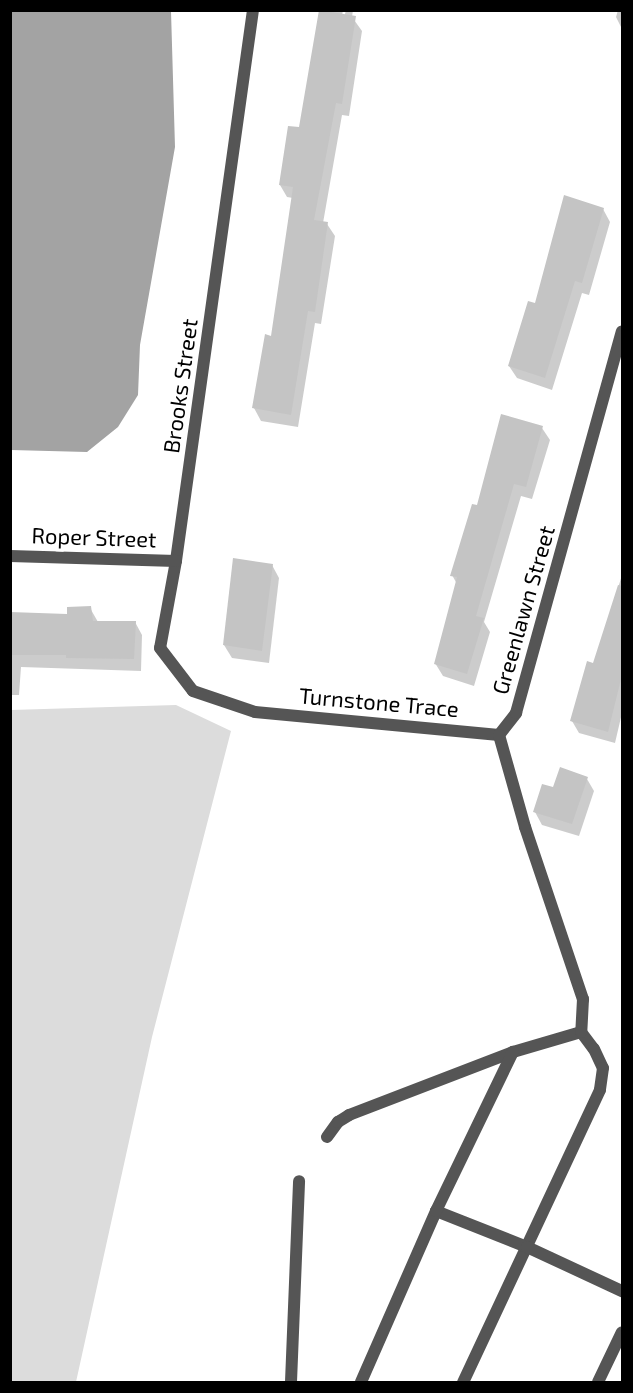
<!DOCTYPE html>
<html>
<head>
<meta charset="utf-8">
<style>
	body { margin:0 }
	#map { position:relative; width:633px; height:1393px; overflow:hidden; background:#fff; font-family:"Exo 2",sans-serif }
	div>[style] { position:absolute }
	[style*='--x'] { left:calc(var(--x)*1px); top:calc(var(--y)*1px); width:calc(var(--w)*1px); rotate:calc(var(--a)*1deg) }
	.green>* { inset:0; background:#dcdcdc }
	.water>* { inset:0; background:#a3a3a3 }
	.shadow>* { inset:0; background:#0003 }
	.building>* { inset:0; background:#c4c4c4 }
	.service>* { height:12px; margin:-6px; padding:0 6px; transform-origin:6px; border-radius:6px; background:#555 }
	.minor>* { height:12px; margin:-6px; padding:0 6px; transform-origin:6px; border-radius:6px; background:#555 }
	span { translate:-50% -50%; white-space:nowrap; text-align:center; line-height:1.15; -webkit-text-stroke:6px #fff; paint-order:stroke }
	.street-label { font-size:22px; color:#000 }
	.frame { position:absolute; inset:0; border:12px solid #000; pointer-events:none }
</style>
</head>
<body>
<div id="map">
	<div class="green">
		<div style="clip-path:polygon(176px 705px,231px 731px,152px 1037px,76px 1382px,11px 1382px,11px 710px)"></div>
	</div>
	<div class="water">
		<div style="clip-path:polygon(11px 10px,171px 11px,175px 147px,140px 345px,138px 395px,118px 427px,87px 452px,11px 450px)"></div>
	</div>
	<div class="shadow">
		<div style="clip-path:polygon(320px 10px,343px 10px,341px 21px,343px 22px,346px 10px,353px 10px,352px 17px,362px 31px,349px 116px,342px 115px,323px 223px,327px 224px,335px 236px,321px 324px,315px 323px,298px 427px,261px 421px,254px 408px,273px 337px,293px 198px,287px 197px,280px 185px,300px 129px)"></div>
		<div style="clip-path:polygon(618px 10px,622px 10px,622px 29px,616px 17px)"></div>
		<div style="clip-path:polygon(603px 209px,610px 222px,589px 295px,582px 293px,552px 390px,517px 378px,509px 366px)"></div>
		<div style="clip-path:polygon(542px 428px,550px 440px,532px 499px,521px 496px,484px 622px,490px 632px,474px 686px,443px 676px,435px 663px,457px 584px,452px 575px,478px 507px)"></div>
		<div style="clip-path:polygon(272px 565px,279px 578px,269px 663px,232px 658px,224px 645px)"></div>
		<div style="clip-path:polygon(622px 575px,622px 713px,615px 743px,579px 733px,572px 721px,594px 665px)"></div>
		<div style="clip-path:polygon(90px 608px,98px 622px,135px 622px,142px 635px,141px 671px,21px 667px,19px 695px,10px 695px,10px 614px,68px 616px)"></div>
		<div style="clip-path:polygon(587px 779px,594px 791px,579px 836px,542px 825px,535px 812px,554px 789px)"></div>
	</div>
	<div class="building">
		<div style="clip-path:polygon(319px 10px,356px 16px,342px 104px,336px 103px,314px 220px,328px 222px,315px 312px,308px 311px,291px 415px,252px 408px,265px 334px,271px 336px,293px 187px,279px 185px,288px 126px,299px 127px)"></div>
		<div style="clip-path:polygon(564px 195px,604px 208px,582px 283px,575px 281px,545px 378px,508px 366px,528px 301px,535px 303px)"></div>
		<div style="clip-path:polygon(501px 414px,543px 426px,526px 487px,514px 484px,476px 616px,484px 618px,467px 674px,434px 664px,457px 577px,450px 576px,472px 504px,477px 505px)"></div>
		<div style="clip-path:polygon(233px 558px,273px 564px,262px 651px,223px 645px)"></div>
		<div style="clip-path:polygon(618px 585px,622px 586px,622px 675px,608px 732px,570px 721px,587px 661px,593px 663px)"></div>
		<div style="clip-path:polygon(91px 606px,93px 621px,136px 621px,134px 659px,66px 658px,66px 655px,10px 655px,10px 612px,67px 614px,67px 607px)"></div>
		<div style="clip-path:polygon(560px 767px,588px 777px,572px 824px,533px 812px,542px 784px,553px 787px)"></div>
	</div>
	<div class="service">
		<div style="--x:327;--y:1137;--w:19;--a:-54"></div>
		<div style="--x:338;--y:1122;--w:13;--a:-32"></div>
		<div style="--x:349;--y:1115;--w:176;--a:-21"></div>
		<div style="--x:513;--y:1052;--w:71;--a:-16.4"></div>
		<div style="--x:581;--y:1032;--w:21;--a:53"></div>
		<div style="--x:594;--y:1049;--w:21;--a:65"></div>
		<div style="--x:603;--y:1068;--w:22;--a:98"></div>
		<div style="--x:600;--y:1090;--w:323;--a:115.1"></div>
		<div style="--x:436;--y:1211;--w:98;--a:21.6"></div>
		<div style="--x:527;--y:1247;--w:105;--a:24.9"></div>
		<div style="--x:291;--y:1382;--w:201;--a:-87.7"></div>
		<div style="--x:361;--y:1382;--w:187;--a:-66.3"></div>
		<div style="--x:436;--y:1211;--w:177;--a:-64.2"></div>
	</div>
	<div class="minor">
		<div style="--x:253;--y:10;--w:556;--a:97.96"></div>
		<div style="--x:176;--y:561;--w:88;--a:100.4"></div>
		<div style="--x:160;--y:648;--w:54;--a:52.5"></div>
		<div style="--x:193;--y:691;--w:65;--a:18.7"></div>
		<div style="--x:255;--y:712;--w:245;--a:5.4"></div>
		<div style="--x:10;--y:556;--w:166;--a:1.7"></div>
		<div style="--x:499;--y:735;--w:28;--a:-52"></div>
		<div style="--x:516;--y:713;--w:396;--a:-74.5"></div>
		<div style="--x:499;--y:735;--w:96;--a:74.2"></div>
		<div style="--x:525;--y:827;--w:182;--a:71.4"></div>
		<div style="--x:583;--y:999;--w:33;--a:93"></div>
		<div style="--x:598;--y:1382;--w:55;--a:-64.4"></div>
	</div>
	<div class="street-label">
		<span style="left:180px;top:386px;rotate:-82deg">Brooks Street</span>
		<span style="left:94px;top:537px;rotate:2deg">Roper Street</span>
		<span style="left:523px;top:610px;rotate:-74deg">Greenlawn Street</span>
		<span style="left:379px;top:702px;rotate:5deg">Turnstone Trace</span>
	</div>
	<div class="frame"></div>
</div>
</body>
</html>
